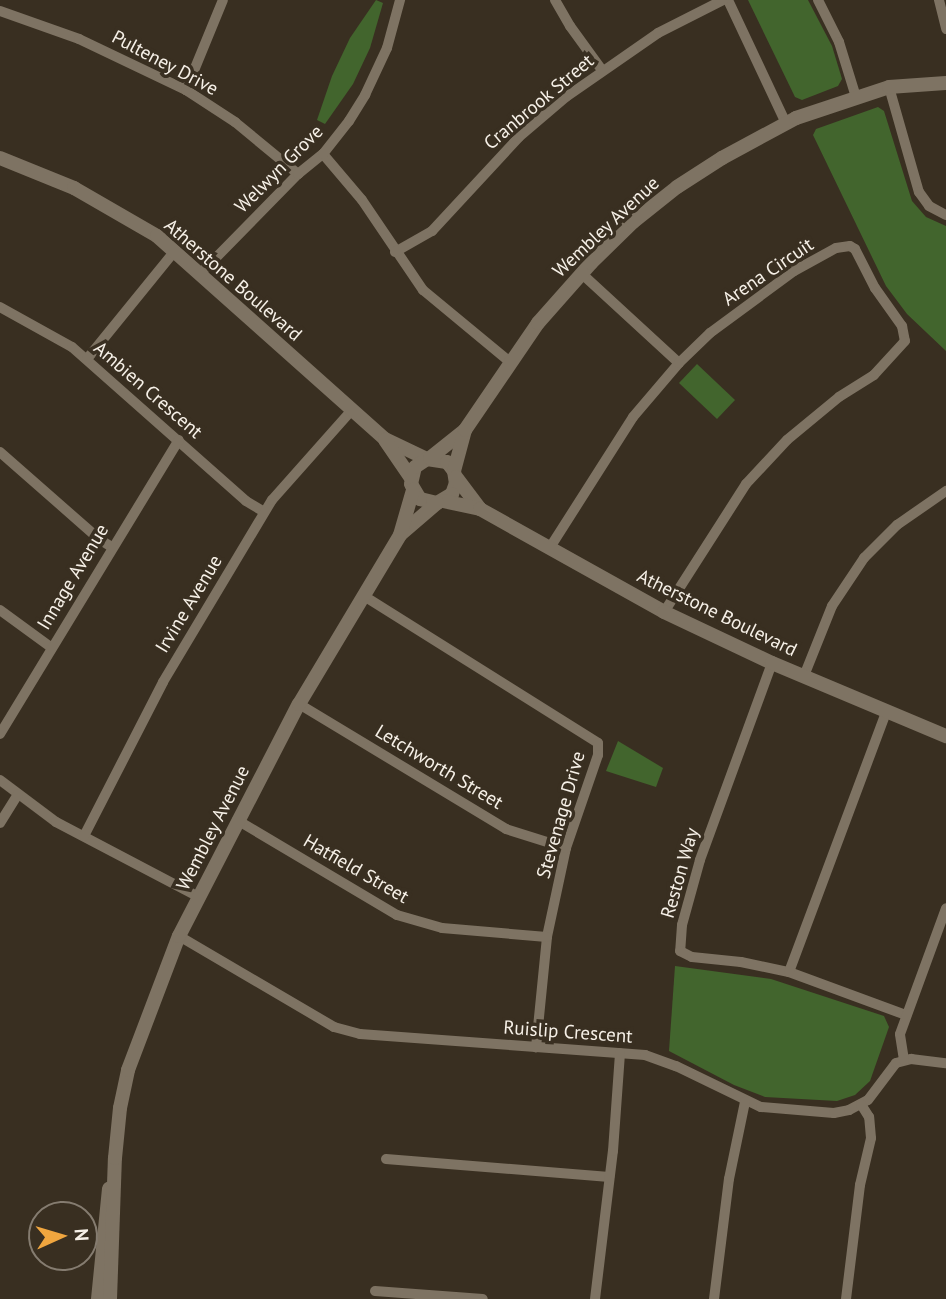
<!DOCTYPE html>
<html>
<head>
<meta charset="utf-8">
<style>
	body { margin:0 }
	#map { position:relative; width:946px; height:1299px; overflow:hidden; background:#392f21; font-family:"PT Sans",sans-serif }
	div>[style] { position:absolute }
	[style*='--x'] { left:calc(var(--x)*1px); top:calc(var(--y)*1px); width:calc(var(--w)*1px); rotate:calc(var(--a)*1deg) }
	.green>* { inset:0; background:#42652d }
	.minor>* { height:10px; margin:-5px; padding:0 5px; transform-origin:5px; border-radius:5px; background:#7e7363 }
	.tertiary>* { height:14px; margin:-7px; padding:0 7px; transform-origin:7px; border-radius:7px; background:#7e7363 }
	span { translate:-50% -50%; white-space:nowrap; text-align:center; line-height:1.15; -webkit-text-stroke:7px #392f21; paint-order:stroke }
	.street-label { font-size:19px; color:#f6f0e7 }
	.north { position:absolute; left:28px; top:1201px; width:70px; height:70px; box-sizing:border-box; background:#392f21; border:2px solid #857c70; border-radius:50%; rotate:86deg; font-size:19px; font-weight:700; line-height:28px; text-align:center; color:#f6f0e7 }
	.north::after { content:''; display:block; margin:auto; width:24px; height:32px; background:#f0a63f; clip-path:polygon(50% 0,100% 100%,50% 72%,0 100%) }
</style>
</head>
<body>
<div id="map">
	<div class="green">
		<div style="clip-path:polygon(376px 0,383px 3px,370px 48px,353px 84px,325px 124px,317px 120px,332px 76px,350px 38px)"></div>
		<div style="clip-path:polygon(748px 0,808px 0,832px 46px,842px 79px,838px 86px,802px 100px,795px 97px)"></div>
		<div style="clip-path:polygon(878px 107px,884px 111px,912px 201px,926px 217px,946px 226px,946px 351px,907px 314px,886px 286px,813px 135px,816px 129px)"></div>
		<div style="clip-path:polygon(697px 364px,735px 400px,717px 419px,679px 383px)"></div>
		<div style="clip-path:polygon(618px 741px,663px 768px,656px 787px,606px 771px)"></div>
		<div style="clip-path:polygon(675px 966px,771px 979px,884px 1016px,889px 1027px,870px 1081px,855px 1095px,837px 1101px,765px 1097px,734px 1085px,669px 1051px)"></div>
	</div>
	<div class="minor">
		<div style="--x:555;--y:0;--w:30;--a:60"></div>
		<div style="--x:570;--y:26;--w:54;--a:54"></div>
		<div style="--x:728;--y:0;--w:136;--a:64.8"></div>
		<div style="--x:818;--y:0;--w:47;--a:63.4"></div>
		<div style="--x:839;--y:42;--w:58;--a:72.8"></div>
		<div style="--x:939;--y:0;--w:30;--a:76"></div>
		<div style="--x:0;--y:11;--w:84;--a:19.5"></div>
		<div style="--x:79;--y:39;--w:119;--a:25.5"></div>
		<div style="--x:186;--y:90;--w:59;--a:33.1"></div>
		<div style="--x:235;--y:122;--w:82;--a:39.5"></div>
		<div style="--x:889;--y:87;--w:109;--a:74.1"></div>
		<div style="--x:919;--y:192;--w:17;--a:54"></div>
		<div style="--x:929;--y:206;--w:19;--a:28"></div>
		<div style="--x:186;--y:90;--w:97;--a:-67.7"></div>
		<div style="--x:323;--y:154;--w:60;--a:49.7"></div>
		<div style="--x:362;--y:200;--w:109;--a:55.9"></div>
		<div style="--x:423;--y:290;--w:113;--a:39.6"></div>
		<div style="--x:395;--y:252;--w:43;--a:-29.6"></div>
		<div style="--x:432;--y:231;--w:128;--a:-47.2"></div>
		<div style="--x:519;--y:137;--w:62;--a:-40.4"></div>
		<div style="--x:566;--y:97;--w:112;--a:-34.8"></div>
		<div style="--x:658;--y:33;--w:73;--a:-26.9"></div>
		<div style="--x:581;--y:273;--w:133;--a:42.6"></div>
		<div style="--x:199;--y:275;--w:141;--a:-45.6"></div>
		<div style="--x:298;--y:174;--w:32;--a:-39"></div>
		<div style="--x:323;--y:154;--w:42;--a:-51.8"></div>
		<div style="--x:349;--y:121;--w:31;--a:-58"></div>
		<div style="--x:365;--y:95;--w:52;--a:-64.9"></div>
		<div style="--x:387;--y:48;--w:50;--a:-74.8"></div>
		<div style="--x:0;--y:307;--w:82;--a:29.1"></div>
		<div style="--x:72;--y:347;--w:232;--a:41.5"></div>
		<div style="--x:246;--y:501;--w:21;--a:31"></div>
		<div style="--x:87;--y:359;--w:138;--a:-50.9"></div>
		<div style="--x:0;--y:452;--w:132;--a:41.3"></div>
		<div style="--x:99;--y:539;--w:15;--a:32"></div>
		<div style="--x:549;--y:549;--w:156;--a:-57.5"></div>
		<div style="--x:633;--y:417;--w:71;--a:-49.6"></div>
		<div style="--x:679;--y:363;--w:43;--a:-44.1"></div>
		<div style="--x:710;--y:333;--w:104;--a:-36.4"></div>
		<div style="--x:794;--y:271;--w:48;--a:-28.7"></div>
		<div style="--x:836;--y:248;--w:14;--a:-8"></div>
		<div style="--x:850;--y:246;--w:6;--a:31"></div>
		<div style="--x:855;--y:249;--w:44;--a:62.9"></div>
		<div style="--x:875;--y:288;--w:47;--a:54.6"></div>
		<div style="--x:902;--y:326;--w:15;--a:79"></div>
		<div style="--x:905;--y:341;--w:46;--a:132.4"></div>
		<div style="--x:874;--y:375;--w:41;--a:147.8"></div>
		<div style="--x:839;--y:397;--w:67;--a:140.4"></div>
		<div style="--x:787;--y:440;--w:60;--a:133"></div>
		<div style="--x:746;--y:484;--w:152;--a:122.6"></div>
		<div style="--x:364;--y:596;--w:276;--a:32.1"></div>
		<div style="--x:598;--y:743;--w:12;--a:90"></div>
		<div style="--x:598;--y:755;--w:98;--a:109"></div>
		<div style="--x:566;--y:848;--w:91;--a:102.1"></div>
		<div style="--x:547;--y:937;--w:111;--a:95.7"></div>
		<div style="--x:0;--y:610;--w:64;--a:36.2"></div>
		<div style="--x:772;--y:663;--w:210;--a:110.1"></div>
		<div style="--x:700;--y:860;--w:67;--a:105.5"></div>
		<div style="--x:682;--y:925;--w:26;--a:94"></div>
		<div style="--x:680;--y:951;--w:13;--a:27"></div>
		<div style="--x:692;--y:957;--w:49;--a:5.8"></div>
		<div style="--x:741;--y:962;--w:49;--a:11.8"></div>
		<div style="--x:789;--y:972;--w:125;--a:20.2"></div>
		<div style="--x:804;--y:676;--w:75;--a:-68.2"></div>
		<div style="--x:832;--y:606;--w:58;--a:-56.3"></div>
		<div style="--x:864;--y:558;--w:47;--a:-45"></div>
		<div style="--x:897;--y:525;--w:60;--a:-34.8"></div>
		<div style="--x:299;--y:704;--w:242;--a:31.1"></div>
		<div style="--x:506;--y:829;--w:63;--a:17.6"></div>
		<div style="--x:0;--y:734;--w:344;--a:-58.7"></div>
		<div style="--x:0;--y:780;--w:70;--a:36.9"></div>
		<div style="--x:56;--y:822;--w:161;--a:27.7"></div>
		<div style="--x:237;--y:820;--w:186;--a:30.7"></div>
		<div style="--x:397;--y:915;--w:47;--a:16.1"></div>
		<div style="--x:442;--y:928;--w:105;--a:4.9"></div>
		<div style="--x:0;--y:823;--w:34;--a:-58"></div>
		<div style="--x:84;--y:836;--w:173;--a:-62.8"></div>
		<div style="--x:163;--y:682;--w:212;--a:-59.1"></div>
		<div style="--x:272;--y:500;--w:120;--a:-48.4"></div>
		<div style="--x:179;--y:936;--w:180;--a:30.4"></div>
		<div style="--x:334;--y:1027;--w:27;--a:15"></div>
		<div style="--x:360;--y:1034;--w:286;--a:4.2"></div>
		<div style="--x:645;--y:1055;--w:33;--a:20"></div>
		<div style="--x:676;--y:1066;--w:94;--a:25.8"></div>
		<div style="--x:761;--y:1107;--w:73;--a:4.7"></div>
		<div style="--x:834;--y:1113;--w:15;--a:-11"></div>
		<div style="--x:849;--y:1110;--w:21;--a:-28"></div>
		<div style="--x:868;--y:1100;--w:46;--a:-52.9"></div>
		<div style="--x:896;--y:1063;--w:16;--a:-15"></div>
		<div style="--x:911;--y:1059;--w:35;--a:7"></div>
		<div style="--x:789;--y:972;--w:277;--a:-69.5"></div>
		<div style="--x:904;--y:1060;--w:26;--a:-99"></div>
		<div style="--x:900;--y:1034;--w:134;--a:-69.9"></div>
		<div style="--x:386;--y:1159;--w:224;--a:4.6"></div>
		<div style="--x:375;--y:1291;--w:108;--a:4.2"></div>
		<div style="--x:595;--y:1299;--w:149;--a:-83.1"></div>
		<div style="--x:613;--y:1151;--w:98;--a:-85.9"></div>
		<div style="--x:714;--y:1299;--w:121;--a:-82.9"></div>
		<div style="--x:729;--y:1179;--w:79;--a:-78.3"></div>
		<div style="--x:846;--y:1299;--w:115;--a:-83"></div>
		<div style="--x:860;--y:1185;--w:48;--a:-76.8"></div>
		<div style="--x:871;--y:1138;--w:21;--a:-95"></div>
		<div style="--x:869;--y:1117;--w:15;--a:-122"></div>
	</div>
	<div class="tertiary">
		<div style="--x:0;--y:158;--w:80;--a:22.1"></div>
		<div style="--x:74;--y:188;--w:96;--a:30"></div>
		<div style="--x:157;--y:236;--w:305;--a:41.7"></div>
		<div style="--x:385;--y:439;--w:47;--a:25.5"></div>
		<div style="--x:427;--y:459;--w:20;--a:9"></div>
		<div style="--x:447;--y:462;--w:11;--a:52"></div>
		<div style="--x:454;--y:471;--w:12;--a:81"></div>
		<div style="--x:456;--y:483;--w:12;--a:110"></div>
		<div style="--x:452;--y:494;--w:17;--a:149"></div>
		<div style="--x:437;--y:503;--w:17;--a:-167"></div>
		<div style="--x:420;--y:499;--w:17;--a:-121"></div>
		<div style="--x:411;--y:484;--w:17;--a:-77"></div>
		<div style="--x:415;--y:467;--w:14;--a:-34"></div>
		<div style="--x:385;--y:440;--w:46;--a:55.6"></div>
		<div style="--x:430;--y:458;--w:45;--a:-38.7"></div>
		<div style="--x:454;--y:471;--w:42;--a:-75"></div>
		<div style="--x:465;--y:430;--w:130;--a:-55.7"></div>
		<div style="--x:538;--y:323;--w:80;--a:-48.5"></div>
		<div style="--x:591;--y:263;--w:59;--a:-44.3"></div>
		<div style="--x:633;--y:222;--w:56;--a:-38.5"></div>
		<div style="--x:677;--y:187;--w:54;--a:-32.8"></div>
		<div style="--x:722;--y:158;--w:84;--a:-28.4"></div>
		<div style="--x:796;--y:118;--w:98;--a:-18.4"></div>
		<div style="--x:889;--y:87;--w:57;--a:-4"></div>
		<div style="--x:456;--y:477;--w:40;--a:53"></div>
		<div style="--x:443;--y:501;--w:38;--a:12"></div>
		<div style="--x:480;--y:509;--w:211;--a:29.2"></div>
		<div style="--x:664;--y:612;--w:119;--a:25.3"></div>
		<div style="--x:772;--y:663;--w:189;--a:22.8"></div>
		<div style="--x:401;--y:534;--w:48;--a:-40.7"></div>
		<div style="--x:98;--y:1299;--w:111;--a:-84.3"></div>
		<div style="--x:110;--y:1299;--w:141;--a:-88"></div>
		<div style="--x:115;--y:1158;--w:50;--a:-84.3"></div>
		<div style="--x:120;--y:1108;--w:39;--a:-78"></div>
		<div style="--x:128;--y:1070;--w:143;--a:-69.2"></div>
		<div style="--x:179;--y:936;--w:261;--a:-62.7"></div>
		<div style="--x:299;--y:704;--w:197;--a:-59.1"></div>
		<div style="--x:400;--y:535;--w:47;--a:-73.9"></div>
	</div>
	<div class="street-label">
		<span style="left:165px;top:63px;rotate:28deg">Pulteney Drive</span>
		<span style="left:539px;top:102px;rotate:-40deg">Cranbrook Street</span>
		<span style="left:279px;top:169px;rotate:-45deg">Welwyn Grove</span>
		<span style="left:606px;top:227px;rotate:-43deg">Wembley Avenue</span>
		<span style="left:768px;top:272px;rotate:-34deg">Arena Circuit</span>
		<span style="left:233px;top:280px;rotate:41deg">Atherstone Boulevard</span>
		<span style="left:148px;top:390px;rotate:41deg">Ambien Crescent</span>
		<span style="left:73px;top:577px;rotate:-59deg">Innage Avenue</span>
		<span style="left:189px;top:604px;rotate:-59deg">Irvine Avenue</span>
		<span style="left:717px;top:613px;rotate:26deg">Atherstone Boulevard</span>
		<span style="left:439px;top:767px;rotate:31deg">Letchworth Street</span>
		<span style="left:561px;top:815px;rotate:-74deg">Stevenage Drive</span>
		<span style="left:213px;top:828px;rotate:-63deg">Wembley Avenue</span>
		<span style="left:356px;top:869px;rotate:30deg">Hatfield Street</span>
		<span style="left:680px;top:873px;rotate:-74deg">Reston Way</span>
		<span style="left:568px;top:1032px;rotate:4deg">Ruislip Crescent</span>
	</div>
	<div class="north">N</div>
</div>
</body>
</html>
